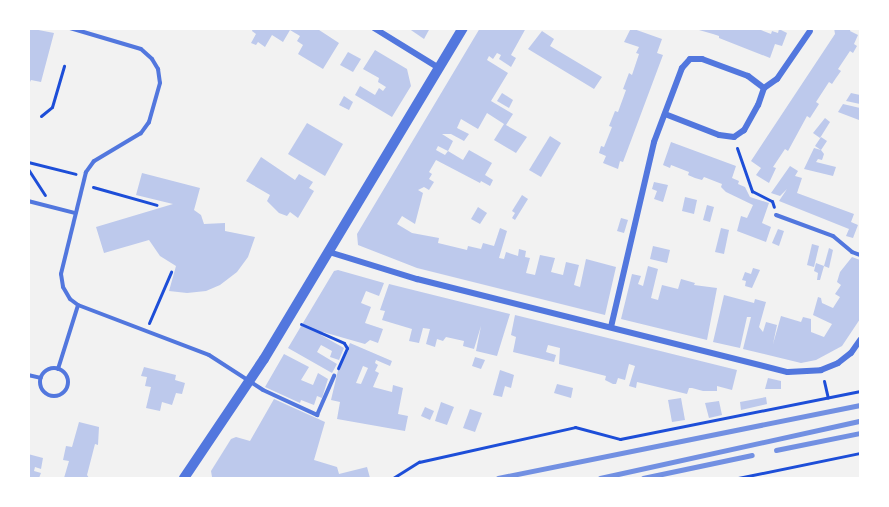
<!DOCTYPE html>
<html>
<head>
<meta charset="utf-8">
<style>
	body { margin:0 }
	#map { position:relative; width:889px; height:507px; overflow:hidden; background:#f2f2f2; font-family:"Nunito Sans",sans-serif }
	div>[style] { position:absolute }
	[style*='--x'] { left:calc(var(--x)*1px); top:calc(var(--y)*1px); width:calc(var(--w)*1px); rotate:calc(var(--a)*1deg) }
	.building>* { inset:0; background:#bdc9ec }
	.path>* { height:3px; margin:-1.5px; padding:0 1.5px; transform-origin:1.5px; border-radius:1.5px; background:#1d4ed8 }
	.service>* { height:4px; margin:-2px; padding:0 2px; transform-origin:2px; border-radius:2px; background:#5277de }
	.service>.ring { margin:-2px; padding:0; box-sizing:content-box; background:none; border:4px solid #5277de; border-radius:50% }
	.minor>* { height:6px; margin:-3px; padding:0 3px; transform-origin:3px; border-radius:3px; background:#5277de }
	.tertiary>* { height:10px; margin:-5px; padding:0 5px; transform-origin:5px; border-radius:5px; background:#5277de }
	.rail>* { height:4.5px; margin:-2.25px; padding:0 2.25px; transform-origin:2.25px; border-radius:2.25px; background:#7290e2 }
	span { translate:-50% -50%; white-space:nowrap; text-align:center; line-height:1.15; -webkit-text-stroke:5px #fff; paint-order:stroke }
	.frame { position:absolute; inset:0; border:30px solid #fff; pointer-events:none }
</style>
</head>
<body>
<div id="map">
	<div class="building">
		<div style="clip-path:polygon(28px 28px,54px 33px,41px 82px,31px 80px,29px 84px)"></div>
		<div style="clip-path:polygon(253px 28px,316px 28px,339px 43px,323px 69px,298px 54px,303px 45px,297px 41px,300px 36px,290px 30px,283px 42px,272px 35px,265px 47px,258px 42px,256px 45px,251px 43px,256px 34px,252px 31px)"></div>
		<div style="clip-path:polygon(408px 28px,430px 28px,424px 39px)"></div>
		<div style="clip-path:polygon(480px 28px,526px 28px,511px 55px,516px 58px,511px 67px,499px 59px,501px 55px,497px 53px,493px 59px,489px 56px,487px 60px,508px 73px,491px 101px,513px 114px,506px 125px,527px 137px,516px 153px,494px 140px,504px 124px,487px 113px,478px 129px,461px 119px,457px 128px,469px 134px,464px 141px,451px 134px,442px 134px,453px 141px,448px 151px,438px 146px,436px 150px,445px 155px,448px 151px,463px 160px,469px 150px,492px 163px,485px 175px,493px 180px,490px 186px,481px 181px,480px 183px,436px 160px,429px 172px,432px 174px,429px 179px,434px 182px,429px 190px,424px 187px,418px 190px,423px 193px,415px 224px,402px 216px,397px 224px,412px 233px,439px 238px,438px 243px,467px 250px,468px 246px,481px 249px,483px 243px,494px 246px,500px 228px,507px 231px,499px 258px,504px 259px,506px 252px,518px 256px,519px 249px,526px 251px,525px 257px,530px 258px,526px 273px,535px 275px,540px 255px,555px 258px,551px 272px,563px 275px,566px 262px,579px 265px,574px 285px,580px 287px,586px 259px,616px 267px,605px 315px,417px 268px,358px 245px,357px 234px)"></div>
		<div style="clip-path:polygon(631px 28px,662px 39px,657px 53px,663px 55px,623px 162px,620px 161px,618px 169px,603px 163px,606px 156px,599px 153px,601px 146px,604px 147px,612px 127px,609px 126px,615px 111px,618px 112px,626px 90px,623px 89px,629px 73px,632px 75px,639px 54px,636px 53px,639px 47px,624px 42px)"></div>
		<div style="clip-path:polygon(692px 28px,756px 28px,771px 34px,772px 31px,778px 33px,779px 29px,787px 33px,782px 46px,775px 44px,770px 58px,719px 38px,719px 36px,713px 34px)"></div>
		<div style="clip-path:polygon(834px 28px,851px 28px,850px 31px,858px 35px,854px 44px,857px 46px,853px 53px,850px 51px,838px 69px,841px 71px,836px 78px,832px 84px,829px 82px,816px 102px,819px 104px,810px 118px,807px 116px,788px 151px,785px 149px,773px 167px,776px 168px,769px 183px,756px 175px,761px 168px,751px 161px,835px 34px)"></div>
		<div style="clip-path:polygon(542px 31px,554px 39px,550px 46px,602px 77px,594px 89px,528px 49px)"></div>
		<div style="clip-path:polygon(375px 50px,407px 69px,411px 86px,392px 117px,355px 95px,360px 86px,375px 95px,379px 88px,383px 91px,386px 87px,378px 82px,379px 78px,363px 69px)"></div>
		<div style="clip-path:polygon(348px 52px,361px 59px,353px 72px,340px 65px)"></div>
		<div style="clip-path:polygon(502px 93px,513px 100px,509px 108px,497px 101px)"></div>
		<div style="clip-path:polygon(851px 93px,860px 95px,860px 104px,846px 101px)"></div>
		<div style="clip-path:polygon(344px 96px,353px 102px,349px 110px,339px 105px)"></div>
		<div style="clip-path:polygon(843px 104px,860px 108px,859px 120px,838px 112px)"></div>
		<div style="clip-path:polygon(825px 118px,830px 122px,820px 138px,813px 133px)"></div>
		<div style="clip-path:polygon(307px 123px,343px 144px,325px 176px,288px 154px)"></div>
		<div style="clip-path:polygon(550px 136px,561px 143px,541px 177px,529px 170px)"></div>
		<div style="clip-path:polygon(821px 137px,827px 141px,821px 150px,824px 154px,822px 160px,818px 159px,816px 162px,836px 167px,833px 176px,804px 169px,814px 148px,821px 150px,815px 146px)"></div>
		<div style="clip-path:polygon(671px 142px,736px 166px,732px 178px,739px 181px,738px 184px,745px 187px,750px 197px,769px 203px,762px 223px,771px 227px,766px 242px,737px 231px,741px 216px,747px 218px,753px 205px,726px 192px,721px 187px,722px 184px,704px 177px,702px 180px,695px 178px,688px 175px,689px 172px,671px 165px,670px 168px,663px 165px)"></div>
		<div style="clip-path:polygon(261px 157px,295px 180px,299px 174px,313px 182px,309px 188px,314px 191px,298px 218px,290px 212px,287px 216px,279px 213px,267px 201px,270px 195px,246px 181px)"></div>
		<div style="clip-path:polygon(790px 166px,798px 171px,795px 176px,802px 178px,797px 193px,854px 214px,851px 222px,858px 225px,853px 238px,846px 236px,849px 229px,779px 201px,787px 189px,780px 196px,771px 193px)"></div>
		<div style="clip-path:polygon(142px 173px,200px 188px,194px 210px,201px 215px,204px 224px,225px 223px,225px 231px,255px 237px,248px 257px,237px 272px,220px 285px,206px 291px,187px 293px,169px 291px,176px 266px,160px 256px,149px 240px,104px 253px,96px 227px,173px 204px,136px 195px)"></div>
		<div style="clip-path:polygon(654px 182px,668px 185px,663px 202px,654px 199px,657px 191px,652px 189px)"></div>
		<div style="clip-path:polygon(522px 195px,528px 199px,515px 220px,512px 218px,515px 213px,512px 211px)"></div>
		<div style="clip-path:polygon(685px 197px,697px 200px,694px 214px,682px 211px)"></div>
		<div style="clip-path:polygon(707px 205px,714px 207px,710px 222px,703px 220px)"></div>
		<div style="clip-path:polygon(478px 207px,487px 213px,480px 224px,471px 219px)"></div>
		<div style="clip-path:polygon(621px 218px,628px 220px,624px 233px,617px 231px)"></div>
		<div style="clip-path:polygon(721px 228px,729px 230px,724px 254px,715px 252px)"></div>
		<div style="clip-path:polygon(778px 229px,784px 231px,779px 246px,772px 243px)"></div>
		<div style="clip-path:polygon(812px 244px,819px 246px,814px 267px,807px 265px)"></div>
		<div style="clip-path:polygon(653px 246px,670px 250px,667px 263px,650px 259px)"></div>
		<div style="clip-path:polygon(829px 248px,833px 250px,829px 268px,824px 266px)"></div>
		<div style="clip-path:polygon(852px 257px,860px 260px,860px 319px,842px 346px,816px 360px,801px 363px,743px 349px,751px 317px,747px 317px,740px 348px,713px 342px,724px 295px,754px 303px,755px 299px,766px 302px,759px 327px,763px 332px,766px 322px,777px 325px,773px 344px,781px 316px,801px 322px,803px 317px,811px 319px,811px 332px,824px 337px,832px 324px,813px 315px,818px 297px,821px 298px,822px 303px,833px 308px,840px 297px,835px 294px,841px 285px,837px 282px,840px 272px)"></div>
		<div style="clip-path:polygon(816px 263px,824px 266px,820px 280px,817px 280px,818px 273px,814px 271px)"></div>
		<div style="clip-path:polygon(648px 266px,658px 269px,651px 298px,658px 300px,662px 285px,678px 289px,681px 279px,695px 283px,694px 285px,717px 288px,707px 340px,621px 319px,632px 274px,641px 276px,638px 284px,643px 286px)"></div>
		<div style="clip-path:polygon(753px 268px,760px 270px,752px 288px,745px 286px,746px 281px,742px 280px,745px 272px,751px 274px)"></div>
		<div style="clip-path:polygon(338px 270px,384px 283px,379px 296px,366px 291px,361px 303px,371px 307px,365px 323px,383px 329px,378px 343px,370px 340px,365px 344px,323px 332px,321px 335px,344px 348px,339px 360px,330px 357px,332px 351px,321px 345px,317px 352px,337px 364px,332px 373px,288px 348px,334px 271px)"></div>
		<div style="clip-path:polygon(389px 284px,510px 314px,497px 356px,476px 351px,481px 326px,474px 349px,463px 346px,464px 341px,446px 337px,443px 341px,437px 339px,435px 347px,426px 344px,430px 329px,423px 328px,419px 343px,409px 341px,412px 329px,382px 320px,385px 311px,380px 310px)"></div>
		<div style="clip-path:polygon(515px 315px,737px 370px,732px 390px,717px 386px,717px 391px,703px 391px,692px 388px,689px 388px,687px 394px,637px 382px,636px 388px,629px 386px,635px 366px,629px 364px,625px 380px,618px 378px,616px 384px,613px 384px,605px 380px,606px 376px,559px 364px,560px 348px,548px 345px,546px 352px,556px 355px,554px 362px,513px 352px,516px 337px,511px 335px)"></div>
		<div style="clip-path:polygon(evenodd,350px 343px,392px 361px,390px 366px,376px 360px,375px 363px,378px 365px,375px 371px,379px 373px,373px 387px,392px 392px,393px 385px,403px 388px,398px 414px,408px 416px,405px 431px,337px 419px,340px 402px,331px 400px,339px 366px,350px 343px,363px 366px,368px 368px,361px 384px,356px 383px,363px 366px)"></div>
		<div style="clip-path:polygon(284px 354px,309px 367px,301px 380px,313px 385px,318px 373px,328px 379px,322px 398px,317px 396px,314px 405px,301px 400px,300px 403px,265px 387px)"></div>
		<div style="clip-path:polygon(475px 357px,485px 360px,481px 369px,472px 366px)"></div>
		<div style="clip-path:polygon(144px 367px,176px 375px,175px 380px,185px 383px,182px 394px,176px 393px,172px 405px,162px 402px,160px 411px,146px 408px,151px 387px,145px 386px,147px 377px,141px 376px)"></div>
		<div style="clip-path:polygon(500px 370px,514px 375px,511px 388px,505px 386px,502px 397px,493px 395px)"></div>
		<div style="clip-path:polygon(768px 378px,781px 381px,781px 389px,765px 389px)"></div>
		<div style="clip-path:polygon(557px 384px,573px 388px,571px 398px,554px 393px)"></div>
		<div style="clip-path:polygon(766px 397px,767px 404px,741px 410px,740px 402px)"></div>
		<div style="clip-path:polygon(681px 398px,685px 420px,672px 422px,668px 400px)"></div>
		<div style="clip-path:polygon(274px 399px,325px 422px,314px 460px,337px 467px,339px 474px,367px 467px,370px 478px,212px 477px,211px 471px,231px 439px,236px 437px,250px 441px)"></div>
		<div style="clip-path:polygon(719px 401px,722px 415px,709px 418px,705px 403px)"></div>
		<div style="clip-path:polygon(441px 402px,454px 407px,447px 425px,435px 421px)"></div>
		<div style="clip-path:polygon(425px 407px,434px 411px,430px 420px,421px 416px)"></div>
		<div style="clip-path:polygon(470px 409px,482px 413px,475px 432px,463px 428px)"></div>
		<div style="clip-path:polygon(79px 422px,99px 427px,98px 445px,95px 444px,87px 475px,89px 478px,64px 478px,69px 461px,63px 460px,66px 446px,72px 447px)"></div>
		<div style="clip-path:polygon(28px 454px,43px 458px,41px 469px,35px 467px,34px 471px,41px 473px,39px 478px,28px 478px)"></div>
	</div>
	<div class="path">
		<div style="--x:41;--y:116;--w:14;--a:-39"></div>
		<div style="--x:52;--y:107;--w:43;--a:-73.7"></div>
		<div style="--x:737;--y:148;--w:46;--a:70.8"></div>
		<div style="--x:752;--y:191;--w:22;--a:27"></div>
		<div style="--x:772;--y:201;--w:6;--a:72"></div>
		<div style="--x:28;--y:162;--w:49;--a:14"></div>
		<div style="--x:28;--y:169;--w:31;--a:57"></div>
		<div style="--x:93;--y:187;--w:66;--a:15.7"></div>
		<div style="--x:149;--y:323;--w:56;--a:-66.7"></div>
		<div style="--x:301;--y:324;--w:47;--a:23.8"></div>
		<div style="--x:344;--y:343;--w:6;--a:59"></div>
		<div style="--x:347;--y:348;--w:22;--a:114"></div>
		<div style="--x:824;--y:381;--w:17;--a:77"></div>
		<div style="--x:393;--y:478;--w:31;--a:-32"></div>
		<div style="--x:419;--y:462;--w:160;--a:-12.6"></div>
		<div style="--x:575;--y:427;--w:47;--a:14.9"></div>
		<div style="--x:620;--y:439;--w:245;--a:-11.3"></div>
		<div style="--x:738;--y:478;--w:125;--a:-11.6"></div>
	</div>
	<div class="service">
		<div style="--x:70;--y:28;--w:74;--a:16.5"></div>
		<div style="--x:141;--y:49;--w:15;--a:42"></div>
		<div style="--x:152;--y:59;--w:12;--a:59"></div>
		<div style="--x:158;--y:69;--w:14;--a:82"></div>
		<div style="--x:160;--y:83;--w:41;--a:105.8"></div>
		<div style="--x:149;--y:122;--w:14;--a:126"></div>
		<div style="--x:141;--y:133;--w:55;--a:149.2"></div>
		<div style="--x:94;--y:161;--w:14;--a:126"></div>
		<div style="--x:86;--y:172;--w:105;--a:103.8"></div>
		<div style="--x:61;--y:274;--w:13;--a:81"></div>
		<div style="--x:63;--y:287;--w:14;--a:60"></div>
		<div style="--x:70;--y:299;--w:10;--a:37"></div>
		<div style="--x:78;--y:305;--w:140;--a:20.9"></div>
		<div style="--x:209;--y:355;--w:64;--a:32.9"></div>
		<div style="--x:263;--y:390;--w:60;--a:24.8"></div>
		<div style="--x:317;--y:415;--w:43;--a:-66.4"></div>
		<div style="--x:28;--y:201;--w:49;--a:14.3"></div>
		<div style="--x:776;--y:215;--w:61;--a:20.2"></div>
		<div style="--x:833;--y:236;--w:25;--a:40"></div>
		<div style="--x:852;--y:252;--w:9;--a:21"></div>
		<div class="ring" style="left:40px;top:368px;width:24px;height:24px"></div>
		<div style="--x:58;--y:369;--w:67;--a:-72.6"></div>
		<div style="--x:28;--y:375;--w:13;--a:13"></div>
	</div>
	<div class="minor">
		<div style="--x:374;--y:28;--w:76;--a:31.6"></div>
		<div style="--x:764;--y:88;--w:16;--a:-35"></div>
		<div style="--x:777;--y:79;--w:58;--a:-55.5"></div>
		<div style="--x:329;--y:252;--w:92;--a:17.1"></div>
		<div style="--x:417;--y:279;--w:382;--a:14.1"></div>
		<div style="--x:788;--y:372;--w:33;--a:-3"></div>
		<div style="--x:821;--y:370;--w:18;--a:-22"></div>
		<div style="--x:838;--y:363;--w:16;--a:-38"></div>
		<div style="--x:851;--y:353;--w:16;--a:-55"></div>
		<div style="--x:611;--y:327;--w:190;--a:-76.9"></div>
		<div style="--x:654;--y:142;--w:79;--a:-69.3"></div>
		<div style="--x:682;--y:68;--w:12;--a:-48"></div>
		<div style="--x:690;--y:59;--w:12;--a:0"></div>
		<div style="--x:702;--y:59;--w:49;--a:20.3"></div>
		<div style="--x:748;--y:76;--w:20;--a:37"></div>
		<div style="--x:764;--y:88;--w:18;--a:109"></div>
		<div style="--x:758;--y:105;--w:29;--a:119"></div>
		<div style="--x:744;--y:130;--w:12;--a:145"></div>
		<div style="--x:734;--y:137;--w:15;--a:-172"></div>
		<div style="--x:719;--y:135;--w:58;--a:-158.7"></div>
	</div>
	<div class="tertiary">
		<div style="--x:184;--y:478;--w:143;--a:-56.1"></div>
		<div style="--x:264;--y:359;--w:386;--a:-59"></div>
	</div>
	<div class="rail">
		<div style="--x:776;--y:450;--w:86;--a:-11.4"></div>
		<div style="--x:498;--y:478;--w:369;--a:-11.4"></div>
		<div style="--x:600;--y:478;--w:266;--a:-12.4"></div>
		<div style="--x:643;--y:478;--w:111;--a:-11.9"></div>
	</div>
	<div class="frame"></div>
</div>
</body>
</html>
